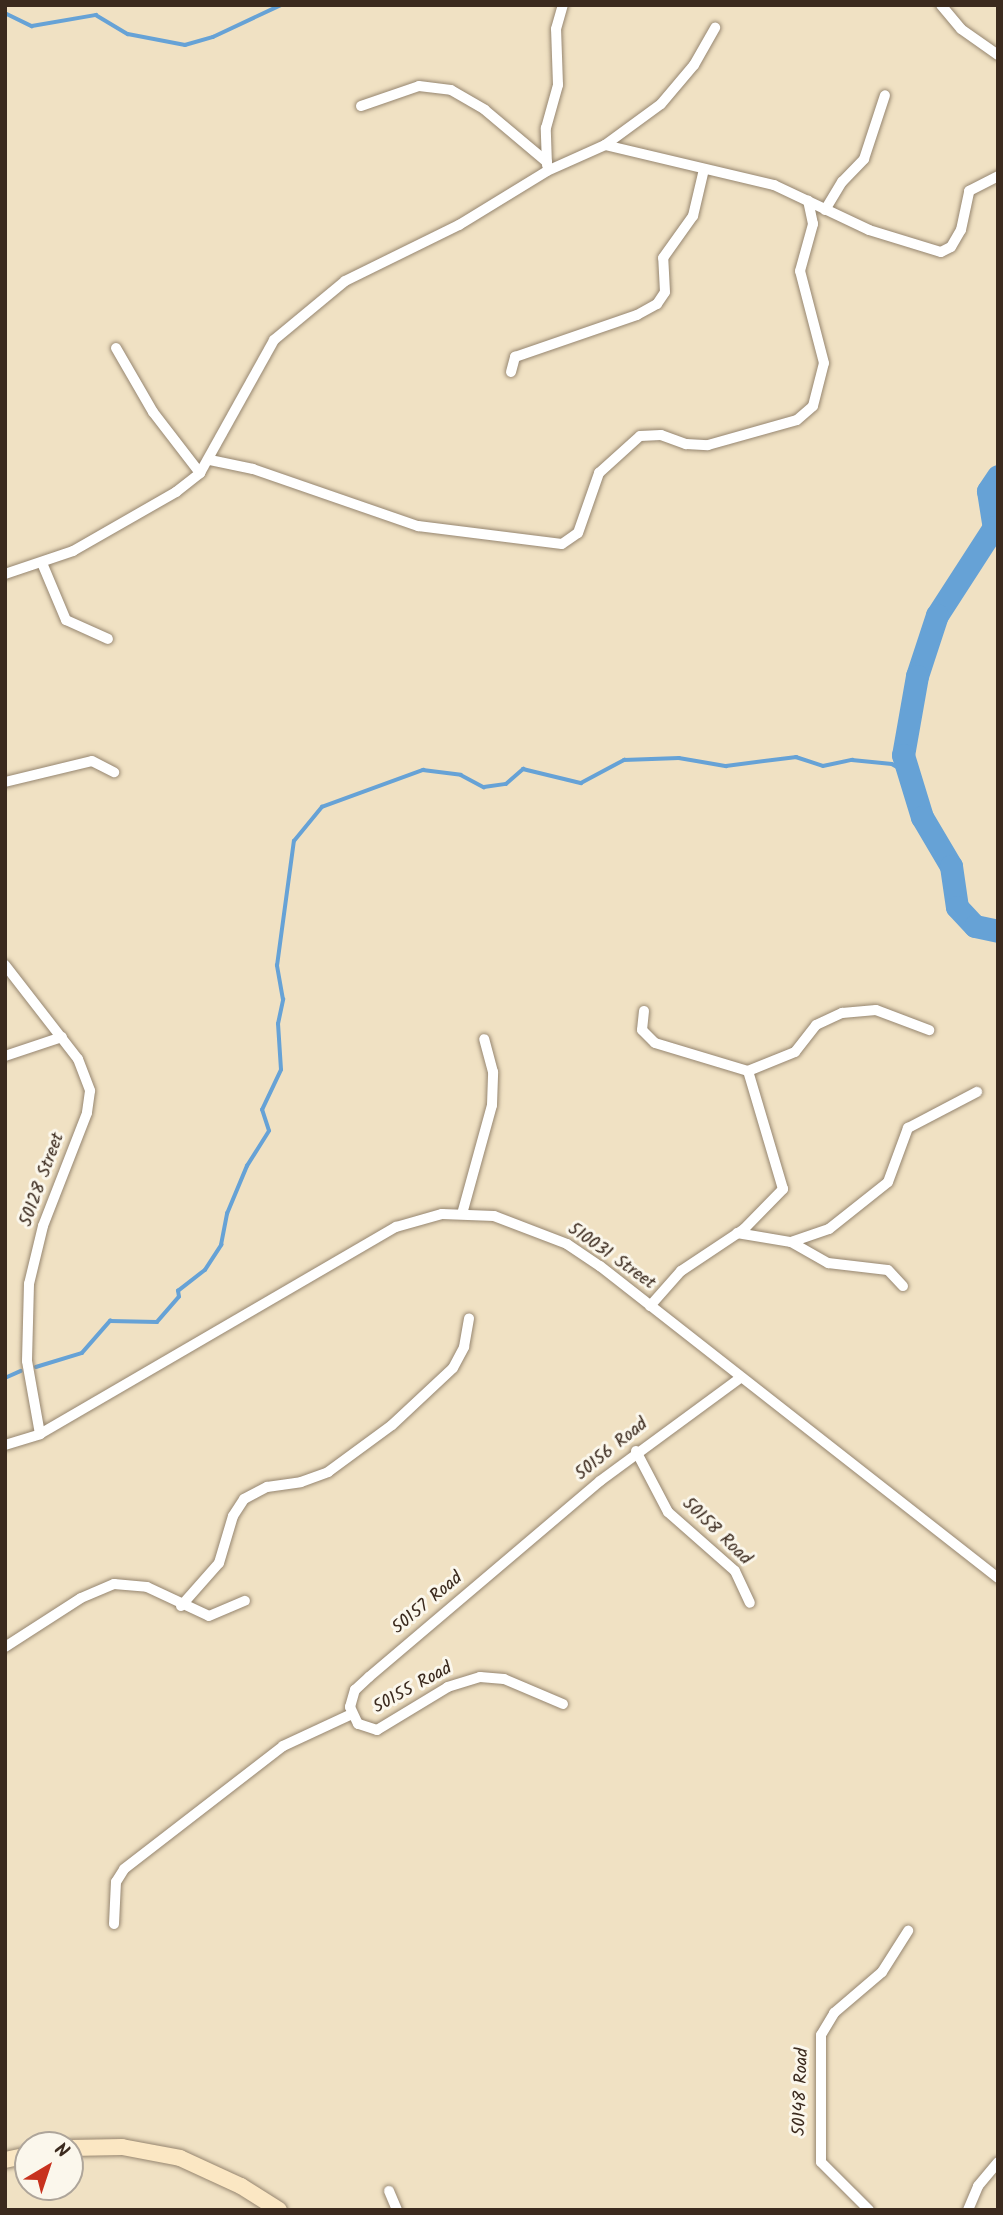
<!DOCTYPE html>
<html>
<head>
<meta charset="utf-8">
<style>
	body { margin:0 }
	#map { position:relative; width:1003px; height:2215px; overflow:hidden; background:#f0e1c3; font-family:Kalam,sans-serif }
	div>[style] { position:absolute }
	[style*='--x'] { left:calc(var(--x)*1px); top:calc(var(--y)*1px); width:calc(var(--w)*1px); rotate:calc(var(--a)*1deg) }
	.stream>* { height:3.5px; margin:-1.75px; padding:0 1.75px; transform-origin:1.75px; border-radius:1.75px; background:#66a2d6 }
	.river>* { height:23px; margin:-11.5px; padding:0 11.5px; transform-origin:11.5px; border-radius:11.5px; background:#66a2d6 }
	.roads { filter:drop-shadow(0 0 2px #968670) drop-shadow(0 0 2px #968670) }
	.street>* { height:10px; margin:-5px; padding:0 5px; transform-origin:5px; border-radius:5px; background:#fff }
	.secondary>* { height:16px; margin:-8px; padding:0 8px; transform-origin:8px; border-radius:8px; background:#fbe7c3 }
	span { translate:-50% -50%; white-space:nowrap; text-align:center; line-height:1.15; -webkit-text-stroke:6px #fbf7ec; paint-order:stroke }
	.street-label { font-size:18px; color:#3b2a1e }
	.frame { position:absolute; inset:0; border:7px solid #3b2a1e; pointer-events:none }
	.north { position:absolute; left:14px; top:2131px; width:70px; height:70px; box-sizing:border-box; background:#fbf7ec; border:2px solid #aea59a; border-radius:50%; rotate:39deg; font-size:19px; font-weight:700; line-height:28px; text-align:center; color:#3b2a1e }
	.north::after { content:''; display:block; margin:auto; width:24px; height:32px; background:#c8321e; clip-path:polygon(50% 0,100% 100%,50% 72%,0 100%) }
</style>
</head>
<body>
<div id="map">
	<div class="stream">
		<div style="--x:5;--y:13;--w:30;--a:26"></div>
		<div style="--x:32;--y:26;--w:65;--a:-9.8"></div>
		<div style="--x:96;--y:15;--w:37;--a:31"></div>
		<div style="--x:128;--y:34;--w:58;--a:10.9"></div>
		<div style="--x:185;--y:45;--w:29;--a:-16"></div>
		<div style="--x:213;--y:37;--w:75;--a:-25.2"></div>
		<div style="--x:36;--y:1367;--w:48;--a:-16.9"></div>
		<div style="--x:82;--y:1353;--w:43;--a:-48.8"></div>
		<div style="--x:110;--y:1321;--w:47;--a:1.2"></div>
		<div style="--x:157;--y:1322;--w:33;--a:-49"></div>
		<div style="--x:179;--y:1297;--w:6;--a:-99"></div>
		<div style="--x:178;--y:1291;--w:34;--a:-38"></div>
		<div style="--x:205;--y:1270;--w:30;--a:-57"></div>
		<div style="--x:221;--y:1245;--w:32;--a:-79"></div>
		<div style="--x:227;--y:1214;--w:52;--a:-67.4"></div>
		<div style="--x:247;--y:1166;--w:41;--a:-57.8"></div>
		<div style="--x:269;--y:1131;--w:22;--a:-108"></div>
		<div style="--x:262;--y:1110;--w:44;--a:-64.6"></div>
		<div style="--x:281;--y:1070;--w:46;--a:-93.7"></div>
		<div style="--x:278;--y:1024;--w:25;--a:-78"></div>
		<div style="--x:283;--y:1000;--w:35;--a:-100"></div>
		<div style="--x:277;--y:966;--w:126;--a:-82.3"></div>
		<div style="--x:294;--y:841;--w:44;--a:-50.5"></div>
		<div style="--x:322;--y:807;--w:108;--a:-20.1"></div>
		<div style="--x:423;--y:770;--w:38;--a:7"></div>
		<div style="--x:461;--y:775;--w:26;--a:28"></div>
		<div style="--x:484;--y:787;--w:22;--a:-8"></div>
		<div style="--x:506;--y:784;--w:23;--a:-41"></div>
		<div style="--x:523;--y:769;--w:60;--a:13.6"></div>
		<div style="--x:581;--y:783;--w:49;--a:-28.1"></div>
		<div style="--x:624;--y:760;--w:55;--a:-2.1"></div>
		<div style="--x:679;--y:758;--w:48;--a:9.7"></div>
		<div style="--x:726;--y:766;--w:71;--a:-7.3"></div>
		<div style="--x:796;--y:757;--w:28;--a:18"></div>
		<div style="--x:823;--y:766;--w:30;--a:-12"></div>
		<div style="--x:852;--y:760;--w:40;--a:5.7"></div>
		<div style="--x:892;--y:764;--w:21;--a:29"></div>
		<div style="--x:5;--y:1378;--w:17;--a:-24"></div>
	</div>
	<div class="river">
		<div style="--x:998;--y:476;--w:18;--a:124"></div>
		<div style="--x:988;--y:491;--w:36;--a:81"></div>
		<div style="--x:994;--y:527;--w:105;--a:122.9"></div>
		<div style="--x:937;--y:615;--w:64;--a:108.2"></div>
		<div style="--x:917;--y:676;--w:80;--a:100"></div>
		<div style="--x:903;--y:755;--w:65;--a:73"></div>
		<div style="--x:922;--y:817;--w:57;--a:59.4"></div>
		<div style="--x:951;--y:866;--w:41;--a:81.7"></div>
		<div style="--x:957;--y:907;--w:26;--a:47"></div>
		<div style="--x:975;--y:926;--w:24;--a:12"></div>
	</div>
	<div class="roads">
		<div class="street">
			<div style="--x:941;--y:5;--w:31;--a:50"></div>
			<div style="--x:961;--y:29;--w:45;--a:35.1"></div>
			<div style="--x:361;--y:106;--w:61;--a:-19"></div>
			<div style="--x:419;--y:86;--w:32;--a:7"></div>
			<div style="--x:451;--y:90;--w:39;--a:30"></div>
			<div style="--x:485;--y:110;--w:81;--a:40"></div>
			<div style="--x:605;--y:145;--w:69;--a:-36.2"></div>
			<div style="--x:661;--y:104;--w:51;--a:-49.8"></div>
			<div style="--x:694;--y:65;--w:43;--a:-60.4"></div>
			<div style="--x:547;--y:165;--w:37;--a:-92"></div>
			<div style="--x:546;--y:128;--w:45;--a:-74.4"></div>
			<div style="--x:558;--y:85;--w:56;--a:-92"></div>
			<div style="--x:556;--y:29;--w:25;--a:-74"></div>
			<div style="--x:825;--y:210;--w:33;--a:-59"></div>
			<div style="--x:842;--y:182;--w:32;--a:-46"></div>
			<div style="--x:864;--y:159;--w:67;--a:-71.8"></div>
			<div style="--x:116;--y:348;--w:74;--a:60"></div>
			<div style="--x:153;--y:412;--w:77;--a:52.4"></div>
			<div style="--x:511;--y:372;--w:16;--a:-75"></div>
			<div style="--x:515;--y:357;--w:129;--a:-19"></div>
			<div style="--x:637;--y:315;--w:23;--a:-29"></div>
			<div style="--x:657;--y:304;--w:14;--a:-56"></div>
			<div style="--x:665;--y:292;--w:34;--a:-93"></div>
			<div style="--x:663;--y:258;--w:52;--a:-54.5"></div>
			<div style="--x:693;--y:216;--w:48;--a:-76.8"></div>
			<div style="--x:210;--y:460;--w:44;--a:11.8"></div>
			<div style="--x:253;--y:469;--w:175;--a:19.1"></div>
			<div style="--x:418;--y:526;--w:145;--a:7.1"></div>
			<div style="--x:562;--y:544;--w:19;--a:-35"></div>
			<div style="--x:578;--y:533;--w:64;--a:-70.7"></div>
			<div style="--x:599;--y:473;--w:55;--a:-42.1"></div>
			<div style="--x:640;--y:436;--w:21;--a:-3"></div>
			<div style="--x:661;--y:435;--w:27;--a:20"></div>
			<div style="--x:686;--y:444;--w:22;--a:3"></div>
			<div style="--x:708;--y:445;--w:92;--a:-15.7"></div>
			<div style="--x:797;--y:420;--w:21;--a:-41"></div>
			<div style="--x:813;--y:406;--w:44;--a:-75.7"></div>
			<div style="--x:824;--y:363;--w:95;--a:-104.6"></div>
			<div style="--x:800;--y:271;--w:49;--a:-74.5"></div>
			<div style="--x:813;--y:224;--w:24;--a:-102"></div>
			<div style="--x:42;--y:563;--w:62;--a:67.2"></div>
			<div style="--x:66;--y:620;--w:46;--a:24.3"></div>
			<div style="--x:5;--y:574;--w:72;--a:-18.7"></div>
			<div style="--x:73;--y:551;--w:119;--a:-29.8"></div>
			<div style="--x:176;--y:492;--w:31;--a:-38"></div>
			<div style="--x:200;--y:473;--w:152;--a:-60.9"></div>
			<div style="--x:274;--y:340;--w:92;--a:-39.7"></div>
			<div style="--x:345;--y:281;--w:127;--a:-26.2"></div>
			<div style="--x:459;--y:225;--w:103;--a:-31.5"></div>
			<div style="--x:547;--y:171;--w:64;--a:-24.1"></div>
			<div style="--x:605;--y:145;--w:174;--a:13.3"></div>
			<div style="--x:774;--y:185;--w:105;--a:25.3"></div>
			<div style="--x:869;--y:230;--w:75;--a:17"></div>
			<div style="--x:941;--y:252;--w:11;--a:-27"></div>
			<div style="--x:951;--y:247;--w:20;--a:-60"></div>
			<div style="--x:961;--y:230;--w:40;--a:-78"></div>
			<div style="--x:969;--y:191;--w:33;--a:-27"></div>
			<div style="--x:5;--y:782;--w:89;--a:-13.6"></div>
			<div style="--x:92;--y:761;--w:25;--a:27"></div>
			<div style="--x:5;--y:965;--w:119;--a:52.2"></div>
			<div style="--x:78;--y:1059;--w:34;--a:69"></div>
			<div style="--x:90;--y:1091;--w:22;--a:98"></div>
			<div style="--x:87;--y:1113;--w:121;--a:111.3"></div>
			<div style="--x:43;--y:1226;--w:60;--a:103.6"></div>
			<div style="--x:29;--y:1284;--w:77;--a:91.5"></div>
			<div style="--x:27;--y:1361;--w:74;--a:79.9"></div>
			<div style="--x:644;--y:1011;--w:19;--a:96"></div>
			<div style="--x:642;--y:1030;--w:18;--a:45"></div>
			<div style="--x:655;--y:1043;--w:97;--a:16.8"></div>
			<div style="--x:5;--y:1056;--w:60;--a:-18.4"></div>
			<div style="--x:462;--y:1214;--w:113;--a:-74.6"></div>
			<div style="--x:492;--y:1105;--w:33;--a:-88"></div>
			<div style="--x:493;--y:1072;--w:34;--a:-105"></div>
			<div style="--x:737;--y:1233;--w:55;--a:9.5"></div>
			<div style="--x:791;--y:1242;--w:40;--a:-18.9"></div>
			<div style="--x:829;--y:1229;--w:75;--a:-38.5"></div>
			<div style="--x:888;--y:1182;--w:58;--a:-69.7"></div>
			<div style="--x:908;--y:1128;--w:78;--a:-27.6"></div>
			<div style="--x:791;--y:1242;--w:43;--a:29.6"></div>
			<div style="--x:828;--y:1263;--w:60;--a:6.7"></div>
			<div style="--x:888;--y:1270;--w:22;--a:47"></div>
			<div style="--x:650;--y:1306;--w:47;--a:-48.5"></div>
			<div style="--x:681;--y:1271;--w:76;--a:-33.7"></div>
			<div style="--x:744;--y:1229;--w:56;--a:-45.7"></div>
			<div style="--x:783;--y:1189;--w:123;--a:-106.5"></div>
			<div style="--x:748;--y:1071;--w:51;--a:-22"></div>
			<div style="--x:795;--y:1052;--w:34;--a:-52"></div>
			<div style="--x:816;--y:1025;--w:29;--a:-25"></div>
			<div style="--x:842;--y:1013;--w:34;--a:-5"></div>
			<div style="--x:876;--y:1010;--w:57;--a:20.7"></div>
			<div style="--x:5;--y:1445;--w:37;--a:-17"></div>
			<div style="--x:40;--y:1434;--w:412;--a:-30.2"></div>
			<div style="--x:396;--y:1227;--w:48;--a:-15.8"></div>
			<div style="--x:442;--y:1214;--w:52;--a:2.2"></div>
			<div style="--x:494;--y:1216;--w:78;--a:21"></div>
			<div style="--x:567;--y:1244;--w:40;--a:34"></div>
			<div style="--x:600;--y:1266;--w:506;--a:38.09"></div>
			<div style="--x:636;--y:1451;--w:69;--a:62.3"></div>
			<div style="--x:668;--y:1512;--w:89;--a:41.4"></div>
			<div style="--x:735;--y:1571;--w:35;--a:65"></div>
			<div style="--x:181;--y:1606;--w:57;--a:-48.5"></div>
			<div style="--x:219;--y:1563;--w:49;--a:-73.4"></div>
			<div style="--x:233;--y:1516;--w:20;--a:-57"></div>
			<div style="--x:244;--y:1499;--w:26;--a:-28"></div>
			<div style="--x:267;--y:1487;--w:34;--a:-8"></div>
			<div style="--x:301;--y:1482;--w:29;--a:-20"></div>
			<div style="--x:328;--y:1472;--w:79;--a:-36.3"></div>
			<div style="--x:392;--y:1425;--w:83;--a:-43.1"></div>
			<div style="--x:453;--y:1368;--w:24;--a:-62"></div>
			<div style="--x:464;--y:1347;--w:29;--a:-80"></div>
			<div style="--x:5;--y:1647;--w:90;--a:-32.8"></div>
			<div style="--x:81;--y:1598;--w:36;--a:-23"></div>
			<div style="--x:114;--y:1584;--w:33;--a:5"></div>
			<div style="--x:147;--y:1587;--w:68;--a:25.1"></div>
			<div style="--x:209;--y:1616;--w:39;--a:-23"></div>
			<div style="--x:563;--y:1704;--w:64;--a:-157"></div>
			<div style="--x:504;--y:1679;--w:24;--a:-175"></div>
			<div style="--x:480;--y:1677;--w:34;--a:163"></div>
			<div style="--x:448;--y:1687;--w:83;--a:148.8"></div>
			<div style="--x:377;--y:1730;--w:20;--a:-162"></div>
			<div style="--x:358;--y:1724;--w:19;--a:-115"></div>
			<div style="--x:350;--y:1707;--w:18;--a:-74"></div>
			<div style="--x:355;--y:1690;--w:19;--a:-43"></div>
			<div style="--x:369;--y:1677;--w:303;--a:-40.3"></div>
			<div style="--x:600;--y:1481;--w:174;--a:-36.3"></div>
			<div style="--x:114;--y:1924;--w:42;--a:-87.3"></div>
			<div style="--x:116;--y:1882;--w:15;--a:-58"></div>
			<div style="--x:124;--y:1869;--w:201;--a:-37.7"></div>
			<div style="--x:283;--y:1746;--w:76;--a:-24.9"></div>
			<div style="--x:389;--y:2191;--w:21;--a:67"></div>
			<div style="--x:869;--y:2210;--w:68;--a:-135"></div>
			<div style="--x:821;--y:2162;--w:127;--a:-90"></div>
			<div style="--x:821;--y:2035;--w:26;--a:-59"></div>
			<div style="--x:834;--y:2013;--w:63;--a:-40.5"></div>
			<div style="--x:882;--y:1972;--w:49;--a:-57.6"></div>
			<div style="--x:968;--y:2210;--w:26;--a:-67"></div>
			<div style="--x:978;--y:2186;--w:31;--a:-50"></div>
		</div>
		<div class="secondary">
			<div style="--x:70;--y:2148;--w:52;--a:-1.1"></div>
			<div style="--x:122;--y:2147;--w:59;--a:10.7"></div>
			<div style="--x:180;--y:2158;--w:67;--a:24.7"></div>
			<div style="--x:241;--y:2186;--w:45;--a:32.3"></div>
			<div style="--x:5;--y:2160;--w:24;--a:-12"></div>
		</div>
	</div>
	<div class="street-label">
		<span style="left:43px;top:1180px;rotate:-70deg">50128 Street</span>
		<span style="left:611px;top:1257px;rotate:35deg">510031 Street</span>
		<span style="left:612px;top:1450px;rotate:-39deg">50156 Road</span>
		<span style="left:716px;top:1532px;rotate:44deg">50158 Road</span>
		<span style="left:428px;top:1604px;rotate:-40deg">50157 Road</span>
		<span style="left:413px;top:1689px;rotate:-29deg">50155 Road</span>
		<span style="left:802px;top:2092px;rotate:-88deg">50148 Road</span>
	</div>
	<div class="frame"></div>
	<div class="north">N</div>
</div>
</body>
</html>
